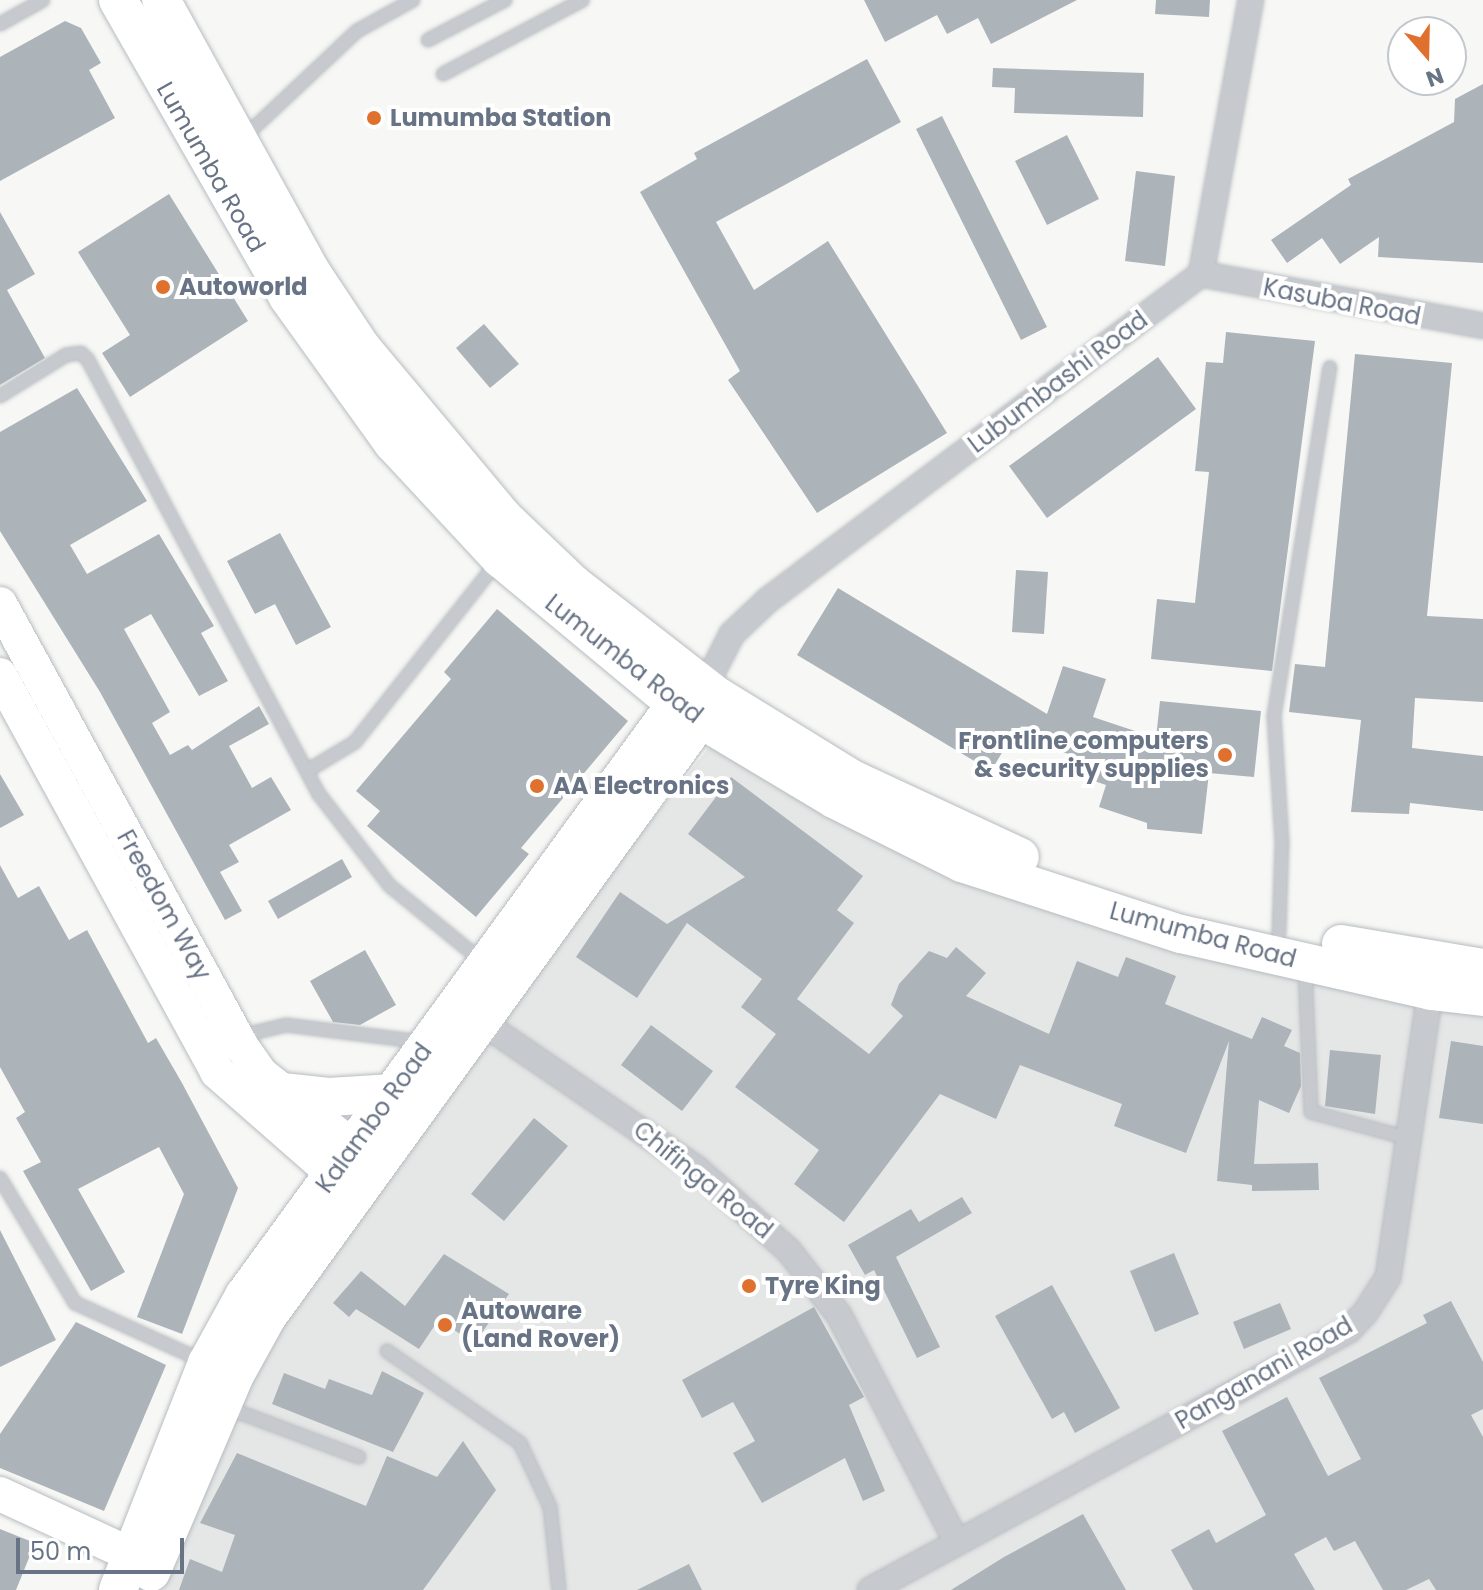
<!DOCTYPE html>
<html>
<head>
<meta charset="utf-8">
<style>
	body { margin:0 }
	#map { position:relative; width:1483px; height:1590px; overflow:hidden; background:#f7f8f5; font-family:Poppins,sans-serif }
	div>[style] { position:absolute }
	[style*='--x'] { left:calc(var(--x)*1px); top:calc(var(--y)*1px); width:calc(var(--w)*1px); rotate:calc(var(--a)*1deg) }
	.built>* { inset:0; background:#e5e7e6 }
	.building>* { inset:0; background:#acb3b9 }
	.roads { filter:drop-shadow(0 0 2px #b8bcc1) drop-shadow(0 0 2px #b8bcc1) }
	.lane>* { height:12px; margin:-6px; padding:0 6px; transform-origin:6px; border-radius:6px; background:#c6c9cd }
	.street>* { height:24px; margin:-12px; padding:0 12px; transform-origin:12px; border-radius:12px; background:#c6c9cd }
	.secondary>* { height:34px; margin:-17px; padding:0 17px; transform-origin:17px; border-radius:17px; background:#fff }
	.primary>* { height:38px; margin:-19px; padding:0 19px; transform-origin:19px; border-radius:19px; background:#fff }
	.dots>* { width:22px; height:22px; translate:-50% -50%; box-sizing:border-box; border:4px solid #fff; border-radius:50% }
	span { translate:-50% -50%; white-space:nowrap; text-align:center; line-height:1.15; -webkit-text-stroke:8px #fff; paint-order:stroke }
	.poi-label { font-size:24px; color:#687485; font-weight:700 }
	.left { translate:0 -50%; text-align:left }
	.right { translate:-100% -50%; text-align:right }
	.street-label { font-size:24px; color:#687485 }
	.north { position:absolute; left:1387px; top:16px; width:80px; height:80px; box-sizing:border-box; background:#fff; border:2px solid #c3c7ce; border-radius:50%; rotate:160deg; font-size:22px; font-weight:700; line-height:32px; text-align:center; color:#687485 }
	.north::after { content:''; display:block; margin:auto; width:28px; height:36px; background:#df702e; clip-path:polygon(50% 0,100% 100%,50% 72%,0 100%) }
	.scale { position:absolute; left:16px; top:1538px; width:168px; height:36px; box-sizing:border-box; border:4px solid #687485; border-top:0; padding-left:10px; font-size:24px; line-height:28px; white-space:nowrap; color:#687485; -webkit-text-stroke:6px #fff; paint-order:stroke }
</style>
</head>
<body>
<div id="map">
	<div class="built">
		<div style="clip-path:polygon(710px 746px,959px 863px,1483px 995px,1483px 1590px,128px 1590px,215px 1371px)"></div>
	</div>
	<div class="building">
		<div style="clip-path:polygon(864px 0,1077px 0,991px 44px,978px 18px,947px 34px,937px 15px,885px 42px)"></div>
		<div style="clip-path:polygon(1156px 0,1210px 0,1209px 17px,1155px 14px)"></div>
		<div style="clip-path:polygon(65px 21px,81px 28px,101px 63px,89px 70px,115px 118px,0 181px,0 57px)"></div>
		<div style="clip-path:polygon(867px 59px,901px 122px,716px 222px,754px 290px,828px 241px,947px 433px,817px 513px,728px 380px,740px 371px,640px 192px,697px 159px,694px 153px)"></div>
		<div style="clip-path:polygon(993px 68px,1144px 73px,1143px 117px,1014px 113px,1015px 88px,992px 87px)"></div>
		<div style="clip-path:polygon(1483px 84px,1483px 263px,1378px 257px,1379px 237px,1340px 264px,1322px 238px,1287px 263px,1271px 240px,1351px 185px,1348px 179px,1454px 122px,1455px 99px)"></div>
		<div style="clip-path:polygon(942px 116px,1047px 327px,1021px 340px,916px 129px)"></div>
		<div style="clip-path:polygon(1067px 135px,1099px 199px,1047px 225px,1015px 161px)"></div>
		<div style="clip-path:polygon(1136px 171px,1175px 176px,1165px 266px,1125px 261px)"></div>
		<div style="clip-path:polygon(169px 194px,248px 321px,130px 397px,102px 353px,130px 335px,78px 252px)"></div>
		<div style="clip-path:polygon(0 212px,35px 274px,7px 290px,45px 358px,0 385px)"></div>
		<div style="clip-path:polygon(484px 324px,519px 364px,490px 388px,456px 348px)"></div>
		<div style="clip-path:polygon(1226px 332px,1315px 341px,1272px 671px,1151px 659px,1157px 599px,1195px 603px,1209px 472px,1195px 471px,1206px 362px,1223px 363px)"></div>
		<div style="clip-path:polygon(1355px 354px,1452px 363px,1427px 616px,1483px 619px,1483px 702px,1415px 698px,1412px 748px,1483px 756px,1483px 811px,1410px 803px,1409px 814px,1351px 812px,1361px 720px,1289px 712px,1295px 664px,1325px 667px)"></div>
		<div style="clip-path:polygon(1158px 357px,1196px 409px,1047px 518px,1009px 466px)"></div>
		<div style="clip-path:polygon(77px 388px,147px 501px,70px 545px,87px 574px,159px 534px,214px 626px,201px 633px,228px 681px,199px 696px,151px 614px,124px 629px,170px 712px,152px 723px,170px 755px,188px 745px,192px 750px,259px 706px,269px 724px,229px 746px,252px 788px,271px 777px,291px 810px,229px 845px,239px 862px,220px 872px,242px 911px,225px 920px,100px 692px,0 531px,0 432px)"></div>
		<div style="clip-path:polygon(280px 533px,331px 627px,296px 645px,275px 604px,255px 614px,227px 561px)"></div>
		<div style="clip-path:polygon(1016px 570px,1048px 572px,1044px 634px,1012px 632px)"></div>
		<div style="clip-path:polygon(838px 588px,1047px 714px,1063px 666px,1106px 679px,1093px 717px,1156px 738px,1160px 701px,1261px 711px,1254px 777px,1209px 773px,1202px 834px,1147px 829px,1147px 823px,1099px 807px,1106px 785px,1070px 773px,1075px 756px,1012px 736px,991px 771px,797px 655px)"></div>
		<div style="clip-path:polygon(497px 609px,628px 721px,521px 848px,529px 854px,476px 917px,367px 826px,380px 811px,356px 791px,451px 679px,444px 672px)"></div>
		<div style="clip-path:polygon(0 774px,24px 815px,0 828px)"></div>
		<div style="clip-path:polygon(731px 777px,863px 876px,837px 910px,854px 923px,797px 999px,869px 1054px,903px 1016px,891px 1005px,899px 984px,929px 951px,947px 958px,956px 947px,986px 973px,966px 996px,1049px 1034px,1077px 961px,1118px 977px,1126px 957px,1176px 976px,1165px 1004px,1252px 1039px,1262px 1017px,1292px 1030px,1284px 1046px,1300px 1053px,1301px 1086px,1289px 1113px,1259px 1100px,1254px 1164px,1318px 1163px,1319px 1190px,1252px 1191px,1252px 1185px,1217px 1181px,1229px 1041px,1186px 1153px,1114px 1126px,1122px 1104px,1020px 1065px,996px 1119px,940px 1094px,844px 1222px,794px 1184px,819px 1150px,735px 1087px,776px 1034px,741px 1007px,762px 979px,687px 923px,637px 998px,576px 957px,620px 892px,667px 924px,745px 877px,688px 834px)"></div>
		<div style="clip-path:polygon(342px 859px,352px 877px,278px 919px,268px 901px)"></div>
		<div style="clip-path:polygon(0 865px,18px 898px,39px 886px,69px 940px,87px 930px,148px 1043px,156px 1038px,182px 1083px,238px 1188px,182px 1334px,137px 1317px,184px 1194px,159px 1147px,78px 1189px,125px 1272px,91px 1291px,23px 1171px,41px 1162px,16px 1118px,25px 1112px,0 1067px)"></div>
		<div style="clip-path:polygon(365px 950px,396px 1005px,360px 1025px,333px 1022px,310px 981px)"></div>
		<div style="clip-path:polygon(651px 1025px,713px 1071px,682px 1111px,621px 1065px)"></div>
		<div style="clip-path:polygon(1451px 1041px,1483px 1046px,1483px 1124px,1439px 1118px)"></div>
		<div style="clip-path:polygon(1330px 1050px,1381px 1055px,1375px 1114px,1325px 1106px)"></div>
		<div style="clip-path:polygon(534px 1118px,568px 1146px,504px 1221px,471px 1194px)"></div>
		<div style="clip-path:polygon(962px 1197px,972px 1213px,896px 1257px,940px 1347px,917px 1358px,874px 1270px,865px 1275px,848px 1245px,911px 1209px,919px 1222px)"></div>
		<div style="clip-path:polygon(0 1230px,56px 1340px,0 1367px)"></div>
		<div style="clip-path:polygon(1174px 1253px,1199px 1314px,1155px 1332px,1130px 1271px)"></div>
		<div style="clip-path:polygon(444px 1254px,509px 1294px,474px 1344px,439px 1319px,419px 1349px,356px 1309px,349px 1317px,333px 1303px,361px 1271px,405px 1306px)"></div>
		<div style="clip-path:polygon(1052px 1285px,1120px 1408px,1075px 1433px,1064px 1412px,1052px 1419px,995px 1316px)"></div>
		<div style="clip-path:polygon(1451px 1301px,1483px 1362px,1483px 1409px,1471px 1415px,1483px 1437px,1483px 1590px,1436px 1590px,1429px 1579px,1406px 1590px,1383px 1590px,1355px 1541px,1334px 1551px,1326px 1537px,1294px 1554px,1315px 1590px,1193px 1590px,1171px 1550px,1209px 1529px,1216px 1543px,1266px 1515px,1222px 1431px,1287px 1397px,1328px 1476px,1361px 1459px,1319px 1378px,1427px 1323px,1423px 1315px)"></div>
		<div style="clip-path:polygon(1280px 1303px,1291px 1329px,1244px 1349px,1233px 1322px)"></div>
		<div style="clip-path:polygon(814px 1307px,864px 1397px,849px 1405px,885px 1491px,863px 1501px,845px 1458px,762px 1503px,733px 1453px,755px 1441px,733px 1402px,702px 1418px,682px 1380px)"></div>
		<div style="clip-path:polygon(76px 1322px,166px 1365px,104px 1511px,0 1468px,0 1434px)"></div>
		<div style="clip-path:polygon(382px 1371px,424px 1393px,393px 1452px,272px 1404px,284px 1373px,325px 1389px,329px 1379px,372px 1395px)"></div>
		<div style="clip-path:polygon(463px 1441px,496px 1490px,423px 1590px,179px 1590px,190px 1559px,222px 1572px,235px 1535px,200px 1523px,237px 1453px,366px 1506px,387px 1456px,437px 1477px)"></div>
		<div style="clip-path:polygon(1083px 1514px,1126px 1590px,951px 1590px,1004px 1557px)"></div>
		<div style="clip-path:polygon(0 1529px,35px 1543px,16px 1590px,0 1590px)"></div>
		<div style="clip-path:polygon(689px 1564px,702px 1590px,637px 1590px)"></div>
	</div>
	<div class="roads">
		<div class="lane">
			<div style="--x:0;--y:24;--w:49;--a:-29.2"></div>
			<div style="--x:428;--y:40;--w:87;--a:-27.5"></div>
			<div style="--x:443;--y:74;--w:158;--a:-27.9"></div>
			<div style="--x:242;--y:139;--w:158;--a:-43.2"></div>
			<div style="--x:357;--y:31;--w:64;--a:-29"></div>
			<div style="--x:0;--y:396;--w:78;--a:-31.8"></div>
			<div style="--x:66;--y:355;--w:15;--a:-8"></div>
			<div style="--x:81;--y:353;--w:10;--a:45"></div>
			<div style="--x:88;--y:360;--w:490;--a:62"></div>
			<div style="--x:318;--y:793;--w:118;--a:52.3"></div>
			<div style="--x:390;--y:886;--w:119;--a:39.2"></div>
			<div style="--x:307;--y:771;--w:56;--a:-31.1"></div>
			<div style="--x:355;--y:742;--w:231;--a:-51.7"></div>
			<div style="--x:1279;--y:932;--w:90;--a:-88.1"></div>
			<div style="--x:1282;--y:842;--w:126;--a:-93.6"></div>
			<div style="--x:1274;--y:716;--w:353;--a:-80.9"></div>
			<div style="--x:1305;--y:967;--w:145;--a:87.6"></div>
			<div style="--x:1311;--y:1112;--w:104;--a:15.1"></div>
			<div style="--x:240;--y:1036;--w:47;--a:-13.4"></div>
			<div style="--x:286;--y:1025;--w:138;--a:7.1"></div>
			<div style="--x:0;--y:1178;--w:146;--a:59"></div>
			<div style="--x:75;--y:1303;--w:143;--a:24.4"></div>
			<div style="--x:387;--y:1351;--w:162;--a:34.7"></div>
			<div style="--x:520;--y:1443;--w:71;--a:64.9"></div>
			<div style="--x:550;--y:1507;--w:83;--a:83.8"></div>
			<div style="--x:225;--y:1407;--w:143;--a:20.5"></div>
		</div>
		<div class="street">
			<div style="--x:1201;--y:274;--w:287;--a:10.4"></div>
			<div style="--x:711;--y:675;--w:46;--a:-62.9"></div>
			<div style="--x:732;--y:634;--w:50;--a:-43.4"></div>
			<div style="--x:768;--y:600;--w:542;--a:-36.98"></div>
			<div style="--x:1201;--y:274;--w:279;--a:-79.7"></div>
			<div style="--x:470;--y:1014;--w:275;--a:34.3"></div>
			<div style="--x:697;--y:1169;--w:123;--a:41.7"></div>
			<div style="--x:789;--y:1251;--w:81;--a:52"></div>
			<div style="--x:839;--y:1315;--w:254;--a:62.6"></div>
			<div style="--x:870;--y:1590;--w:545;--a:-28.49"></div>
			<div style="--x:1349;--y:1330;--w:23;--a:-47"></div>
			<div style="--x:1365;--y:1313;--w:43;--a:-57.4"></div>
			<div style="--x:1388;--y:1277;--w:302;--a:-81.6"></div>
		</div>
		<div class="secondary">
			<div style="--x:0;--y:604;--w:505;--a:61.35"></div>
			<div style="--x:242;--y:1047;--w:33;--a:55"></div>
			<div style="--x:261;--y:1074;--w:145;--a:38.3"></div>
			<div style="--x:0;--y:675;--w:452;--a:61.3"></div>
			<div style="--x:217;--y:1072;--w:179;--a:41.2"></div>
			<div style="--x:0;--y:1494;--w:170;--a:24.8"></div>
		</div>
		<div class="primary">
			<div style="--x:118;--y:0;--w:342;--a:60.2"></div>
			<div style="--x:288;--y:297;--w:180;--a:54.3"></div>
			<div style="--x:393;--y:443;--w:157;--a:47.1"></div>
			<div style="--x:500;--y:558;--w:230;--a:39.7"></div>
			<div style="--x:677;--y:705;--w:183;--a:30.9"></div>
			<div style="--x:834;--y:799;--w:143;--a:26.6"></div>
			<div style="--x:962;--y:863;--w:230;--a:18"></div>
			<div style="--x:1181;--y:934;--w:256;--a:12.8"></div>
			<div style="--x:1431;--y:991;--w:52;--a:6.6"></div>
			<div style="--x:161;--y:0;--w:312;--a:61.1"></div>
			<div style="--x:312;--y:273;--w:89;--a:56.5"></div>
			<div style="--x:361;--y:347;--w:223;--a:50.1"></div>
			<div style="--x:504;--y:518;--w:95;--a:43.7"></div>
			<div style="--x:573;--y:584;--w:182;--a:37.9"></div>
			<div style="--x:717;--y:696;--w:158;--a:31.6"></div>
			<div style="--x:852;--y:779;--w:185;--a:24.9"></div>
			<div style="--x:1341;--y:944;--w:144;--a:9.6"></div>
			<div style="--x:282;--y:1092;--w:47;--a:6.1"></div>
			<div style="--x:329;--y:1097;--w:64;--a:-3.6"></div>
			<div style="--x:151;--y:1572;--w:214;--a:-66.9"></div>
			<div style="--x:235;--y:1375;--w:66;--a:-61.1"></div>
			<div style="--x:267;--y:1317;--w:762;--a:-54.08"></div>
			<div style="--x:118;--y:1590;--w:244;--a:-68.6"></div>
			<div style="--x:207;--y:1363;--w:77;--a:-61.1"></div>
			<div style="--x:244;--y:1296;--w:759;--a:-53.9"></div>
		</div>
	</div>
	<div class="dots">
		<div style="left:374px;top:118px;background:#df702e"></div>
		<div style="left:163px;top:287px;background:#df702e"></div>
		<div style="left:1225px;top:755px;background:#df702e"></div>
		<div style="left:537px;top:786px;background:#df702e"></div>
		<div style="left:749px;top:1286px;background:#df702e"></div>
		<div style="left:445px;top:1325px;background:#df702e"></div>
	</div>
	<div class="poi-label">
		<span class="left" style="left:390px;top:118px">Lumumba Station</span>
		<span class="left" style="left:179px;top:287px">Autoworld</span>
		<span class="right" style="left:1209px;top:755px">Frontline computers<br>&amp; security supplies</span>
		<span class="left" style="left:553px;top:786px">AA Electronics</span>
		<span class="left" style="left:765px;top:1286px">Tyre King</span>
		<span class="left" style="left:461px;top:1325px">Autoware<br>(Land Rover)</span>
	</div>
	<div class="street-label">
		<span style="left:211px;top:167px;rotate:60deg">Lumumba Road</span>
		<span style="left:1342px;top:302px;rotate:11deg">Kasuba Road</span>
		<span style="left:1058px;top:382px;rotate:-37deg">Lubumbashi Road</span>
		<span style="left:624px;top:659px;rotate:38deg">Lumumba Road</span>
		<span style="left:164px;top:905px;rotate:61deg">Freedom Way</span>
		<span style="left:1203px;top:935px;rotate:15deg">Lumumba Road</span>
		<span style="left:374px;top:1118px;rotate:-54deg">Kalambo Road</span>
		<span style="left:703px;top:1180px;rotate:39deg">Chifinga Road</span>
		<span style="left:1264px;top:1373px;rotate:-30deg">Panganani Road</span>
	</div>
	<div class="north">N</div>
	<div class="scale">50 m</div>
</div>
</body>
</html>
